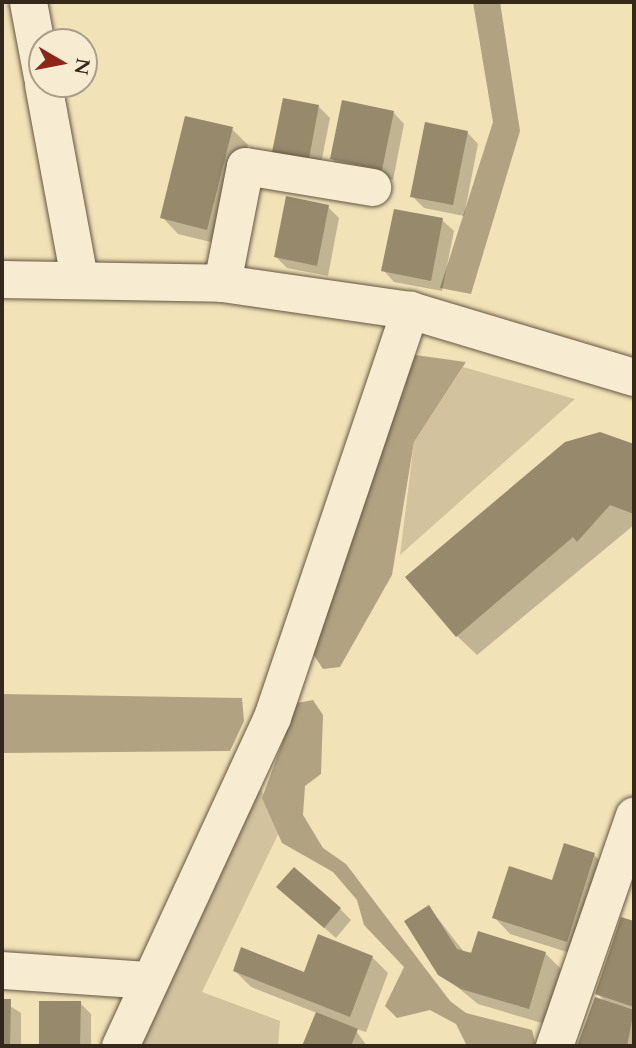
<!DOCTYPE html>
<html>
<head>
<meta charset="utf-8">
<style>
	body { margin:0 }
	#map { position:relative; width:636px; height:1048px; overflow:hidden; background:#f2e2b8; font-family:Cardo,serif }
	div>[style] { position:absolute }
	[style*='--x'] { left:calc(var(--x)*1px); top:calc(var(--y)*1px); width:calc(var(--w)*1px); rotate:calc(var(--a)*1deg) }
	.green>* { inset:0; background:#d2c29d }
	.water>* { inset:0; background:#b1a382 }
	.shadow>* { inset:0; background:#0003 }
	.building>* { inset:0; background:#96896c }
	.roads { filter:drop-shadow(0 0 2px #635642) drop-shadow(0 0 2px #635642) }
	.minor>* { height:37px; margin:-18.5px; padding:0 18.5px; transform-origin:18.5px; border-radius:18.5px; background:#f7ecd1 }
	span { translate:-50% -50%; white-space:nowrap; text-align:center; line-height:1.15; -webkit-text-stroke:6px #f7ecd1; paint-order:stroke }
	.frame { position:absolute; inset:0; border:4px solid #33281a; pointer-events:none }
	.north { position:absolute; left:28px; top:28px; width:70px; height:70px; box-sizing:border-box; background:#f7ecd1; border:2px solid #a99e88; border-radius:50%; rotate:100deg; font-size:19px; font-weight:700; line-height:28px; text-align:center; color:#33281a }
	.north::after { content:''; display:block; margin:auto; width:24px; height:32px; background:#8f2418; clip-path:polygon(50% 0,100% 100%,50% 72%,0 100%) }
</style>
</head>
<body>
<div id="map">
	<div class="green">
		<div style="clip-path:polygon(463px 367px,575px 399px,400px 555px,414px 442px)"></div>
		<div style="clip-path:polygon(239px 760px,284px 822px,202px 992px,280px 1021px,278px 1046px,124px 1046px)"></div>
	</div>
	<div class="water">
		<div style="clip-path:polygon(473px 2px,500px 2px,520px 131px,471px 294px,440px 288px,493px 122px)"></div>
		<div style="clip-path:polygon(415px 355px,466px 362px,414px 442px,392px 575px,340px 667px,323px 669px,313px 654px)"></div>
		<div style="clip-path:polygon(2px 694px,242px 698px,244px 721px,230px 751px,2px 753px)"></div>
		<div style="clip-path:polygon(313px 700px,323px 715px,321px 774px,305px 786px,303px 815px,323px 848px,346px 864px,450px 1001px,466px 1013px,532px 1030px,536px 1046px,467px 1046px,456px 1024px,430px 1010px,397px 1018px,385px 1006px,404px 967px,364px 925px,357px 900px,333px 872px,282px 843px,262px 798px,297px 703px)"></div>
	</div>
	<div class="shadow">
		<div style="clip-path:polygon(319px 107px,330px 118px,319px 174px,284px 168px)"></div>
		<div style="clip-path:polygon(393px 112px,404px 124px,393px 180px,343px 170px,332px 159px)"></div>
		<div style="clip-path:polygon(232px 129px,248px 145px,223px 245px,178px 234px,162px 217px)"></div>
		<div style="clip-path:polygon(467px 132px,478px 144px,464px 216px,424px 208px,412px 196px)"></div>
		<div style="clip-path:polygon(328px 207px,339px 218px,328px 276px,287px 268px,276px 257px)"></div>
		<div style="clip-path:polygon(442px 220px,454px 231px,442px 291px,394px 282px,383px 270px)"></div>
		<div style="clip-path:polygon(600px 434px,634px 446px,634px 525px,477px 655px,457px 636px)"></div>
		<div style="clip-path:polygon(594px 855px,610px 871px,583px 957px,510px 934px,494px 917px)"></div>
		<div style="clip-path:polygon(290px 898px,340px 909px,351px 920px,336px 938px)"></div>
		<div style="clip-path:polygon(429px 907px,464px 952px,545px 953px,561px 969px,545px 1024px,478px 1004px,440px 973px)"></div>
		<div style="clip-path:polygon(623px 919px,634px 923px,634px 1046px,579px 1046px,596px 999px,606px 1003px,597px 993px)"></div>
		<div style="clip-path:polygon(372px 957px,388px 973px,366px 1032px,354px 1028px,367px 1046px,304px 1046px,317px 1013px,251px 987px,235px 971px,305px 974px)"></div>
		<div style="clip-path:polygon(2px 1001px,21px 1013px,21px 1046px,2px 1046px)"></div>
		<div style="clip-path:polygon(41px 1003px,80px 1003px,91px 1014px,91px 1046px,41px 1046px)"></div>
	</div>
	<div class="building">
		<div style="clip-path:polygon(283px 98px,319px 105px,308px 164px,271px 157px)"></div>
		<div style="clip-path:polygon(342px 100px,394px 111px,382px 170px,330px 159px)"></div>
		<div style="clip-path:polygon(185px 116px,233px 127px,207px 230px,160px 218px)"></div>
		<div style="clip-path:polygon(425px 122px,468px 131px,453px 205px,410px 197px)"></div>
		<div style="clip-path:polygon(286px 196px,329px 205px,317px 266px,274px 257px)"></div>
		<div style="clip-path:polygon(394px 209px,443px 218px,431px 281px,381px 271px)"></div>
		<div style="clip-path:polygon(600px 432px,634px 444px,634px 514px,610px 505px,577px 542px,573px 537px,456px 637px,405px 577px,565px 442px)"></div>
		<div style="clip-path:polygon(564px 843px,595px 853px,567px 942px,492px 918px,509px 866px,552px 880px)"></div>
		<div style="clip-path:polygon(294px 867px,341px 908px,324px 928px,276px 887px)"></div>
		<div style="clip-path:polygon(429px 905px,457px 949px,471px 953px,478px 931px,546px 952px,529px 1009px,461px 989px,438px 975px,404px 921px)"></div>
		<div style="clip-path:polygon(621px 917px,634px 921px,634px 1007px,595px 994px)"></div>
		<div style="clip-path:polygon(318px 934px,373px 956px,350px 1017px,233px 971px,241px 947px,304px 972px)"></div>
		<div style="clip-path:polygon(595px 997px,634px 1010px,627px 1046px,577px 1046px)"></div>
		<div style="clip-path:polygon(2px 999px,11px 999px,10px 1046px,2px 1046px)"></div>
		<div style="clip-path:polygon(39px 1001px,81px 1001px,80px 1046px,39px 1046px)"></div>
		<div style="clip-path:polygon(316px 1012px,358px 1029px,351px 1046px,302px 1046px)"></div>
	</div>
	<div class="roads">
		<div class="minor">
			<div style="--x:28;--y:2;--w:76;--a:79.4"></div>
			<div style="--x:43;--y:84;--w:198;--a:79.5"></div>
			<div style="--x:2;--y:279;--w:220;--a:1"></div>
			<div style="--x:222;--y:283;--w:190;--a:8.2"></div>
			<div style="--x:410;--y:310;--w:234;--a:16.7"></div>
			<div style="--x:222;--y:283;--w:119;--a:-78.9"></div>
			<div style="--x:245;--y:166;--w:129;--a:9.4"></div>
			<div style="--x:2;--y:970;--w:145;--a:3.9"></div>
			<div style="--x:120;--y:1046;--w:362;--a:-65.2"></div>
			<div style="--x:272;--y:717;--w:430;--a:-71.3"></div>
			<div style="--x:554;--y:1046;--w:244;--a:-70.9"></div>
		</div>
	</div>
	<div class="frame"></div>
	<div class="north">N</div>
</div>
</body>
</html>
